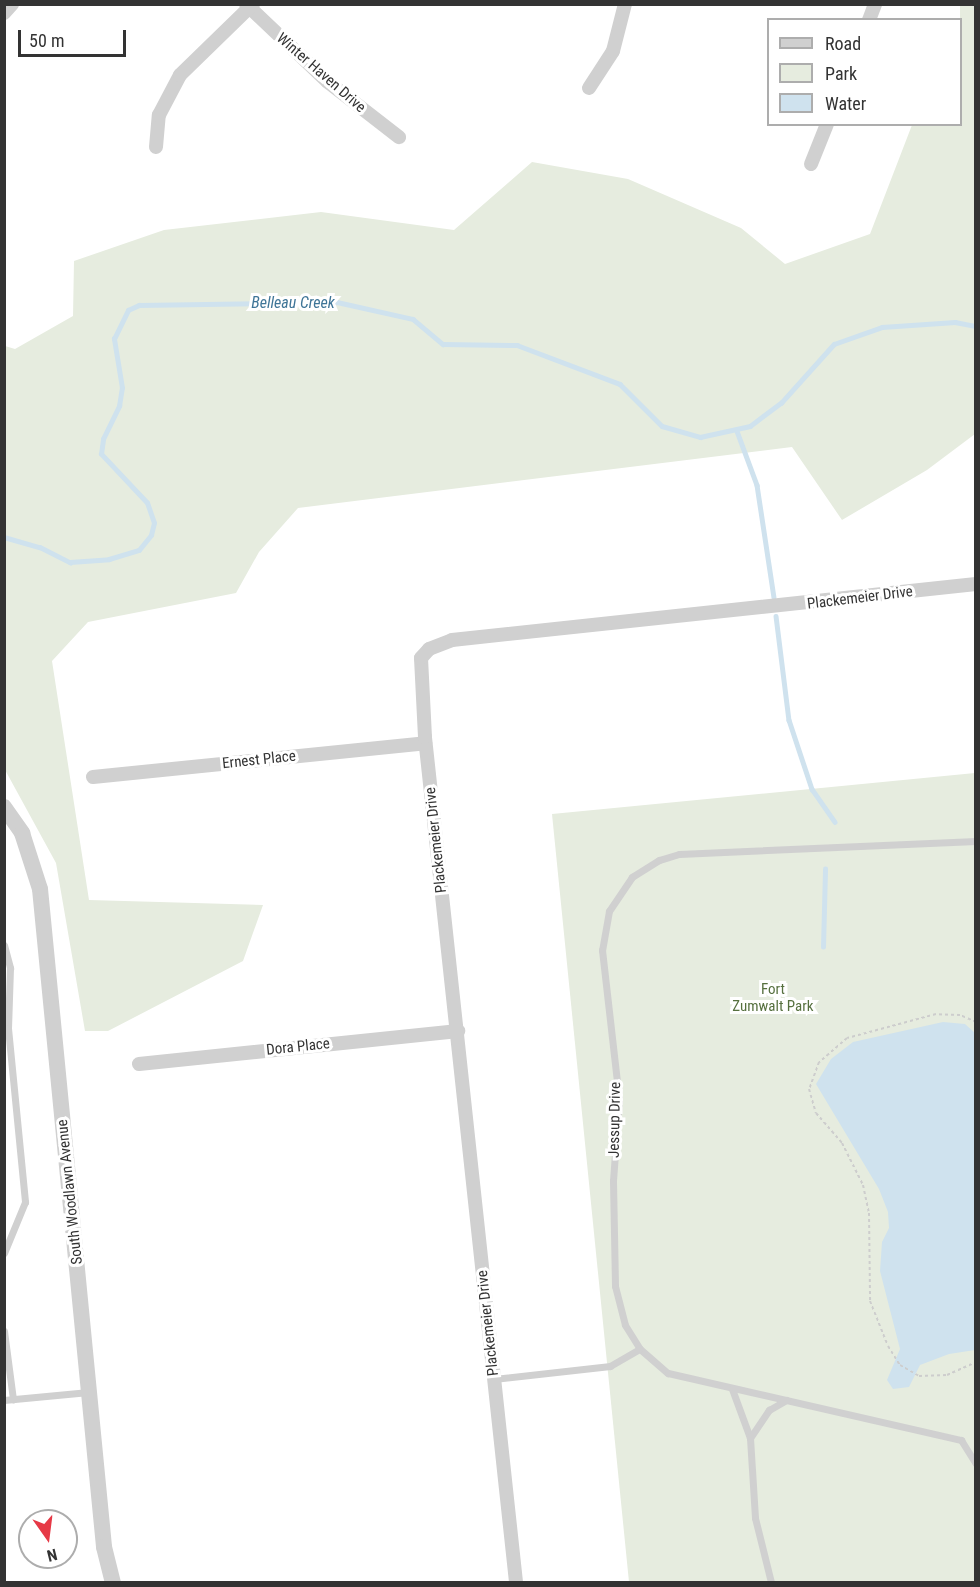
<!DOCTYPE html>
<html>
<head>
<meta charset="utf-8">
<style>
	body { margin:0 }
	#map { position:relative; width:980px; height:1587px; overflow:hidden; background:#fff; font-family:"Roboto Condensed",sans-serif }
	div>[style] { position:absolute }
	[style*='--x'] { left:calc(var(--x)*1px); top:calc(var(--y)*1px); width:calc(var(--w)*1px); rotate:calc(var(--a)*1deg) }
	.green>* { inset:0; background:#e6ecdf }
	.water>* { inset:0; background:#cfe2ee }
	.stream>* { height:4.5px; margin:-2.25px; padding:0 2.25px; transform-origin:2.25px; border-radius:2.25px; background:#cfe2ee }
	.path>* { height:2px; margin-top:-1px; transform-origin:0; background:repeating-linear-gradient(90deg,#cdcdcd 0 3px,transparent 0 6px) }
	.service>* { height:7px; margin:-3.5px; padding:0 3.5px; transform-origin:3.5px; border-radius:3.5px; background:#d0d0d0 }
	.minor>* { height:14px; margin:-7px; padding:0 7px; transform-origin:7px; border-radius:7px; background:#d0d0d0 }
	.tertiary>* { height:16px; margin:-8px; padding:0 8px; transform-origin:8px; border-radius:8px; background:#d0d0d0 }
	span { translate:-50% -50%; white-space:nowrap; text-align:center; line-height:1.15; -webkit-text-stroke:6px #fff; paint-order:stroke }
	.street-label { font-size:15px; color:#333 }
	.park-label { font-size:15px; color:#56703f }
	.water-label { font-size:16px; color:#3f7597; font-style:italic }
	.frame { position:absolute; inset:0; border:6px solid #333; pointer-events:none }
	.legend { position:absolute; left:767px; top:18px; width:195px; height:108px; box-sizing:border-box; background:#fff; border:2px solid #adadad; margin:0; padding:8px 10px; list-style:none; font-size:18px; color:#333 }
	.legend li { display:flex; align-items:center; gap:12px; height:30px }
	.legend b { width:30px; border:2px solid #adadad }
	.north { position:absolute; left:18px; top:1509px; width:60px; height:60px; box-sizing:border-box; background:#fff; border:2px solid #adadad; border-radius:50%; rotate:166deg; font-size:16px; font-weight:700; line-height:24px; text-align:center; color:#333 }
	.north::after { content:''; display:block; margin:auto; width:21px; height:27px; background:#e63946; clip-path:polygon(50% 0,100% 100%,50% 72%,0 100%) }
	.scale { position:absolute; left:18px; top:30px; width:108px; height:27px; box-sizing:border-box; border:3px solid #333; border-top:0; padding-left:8px; font-size:18px; line-height:21px; white-space:nowrap; color:#333; -webkit-text-stroke:4px #fff; paint-order:stroke }
</style>
</head>
<body>
<div id="map">
	<div class="green">
		<div style="clip-path:polygon(960px 5px,976px 5px,975px 434px,927px 470px,842px 520px,792px 447px,298px 508px,259px 552px,236px 593px,88px 622px,52px 661px,89px 900px,263px 905px,243px 961px,108px 1031px,85px 1031px,56px 863px,4px 768px,5px 346px,15px 349px,73px 316px,74px 261px,164px 230px,321px 212px,454px 230px,532px 162px,628px 179px,741px 228px,785px 264px,870px 234px,912px 125px,960px 124px)"></div>
		<div style="clip-path:polygon(975px 773px,975px 1582px,629px 1582px,552px 814px)"></div>
	</div>
	<div class="water">
		<div style="clip-path:polygon(943px 1022px,965px 1024px,975px 1033px,975px 1350px,949px 1354px,920px 1365px,909px 1387px,893px 1389px,887px 1380px,900px 1349px,880px 1271px,882px 1242px,889px 1228px,888px 1212px,879px 1189px,816px 1084px,831px 1059px,853px 1042px)"></div>
	</div>
	<div class="stream">
		<div style="--x:737;--y:431;--w:58;--a:69.7"></div>
		<div style="--x:757;--y:485;--w:113;--a:81.4"></div>
		<div style="--x:4;--y:537;--w:37;--a:16"></div>
		<div style="--x:40;--y:547;--w:34;--a:27"></div>
		<div style="--x:70;--y:562;--w:39;--a:-4"></div>
		<div style="--x:109;--y:559;--w:31;--a:-17"></div>
		<div style="--x:139;--y:550;--w:19;--a:-51"></div>
		<div style="--x:151;--y:535;--w:12;--a:-76"></div>
		<div style="--x:154;--y:523;--w:21;--a:-109"></div>
		<div style="--x:147;--y:503;--w:67;--a:-133.2"></div>
		<div style="--x:101;--y:454;--w:15;--a:-82"></div>
		<div style="--x:103;--y:439;--w:37;--a:-64"></div>
		<div style="--x:119;--y:406;--w:18;--a:-81"></div>
		<div style="--x:122;--y:388;--w:50;--a:-99.3"></div>
		<div style="--x:114;--y:339;--w:32;--a:-64"></div>
		<div style="--x:128;--y:310;--w:12;--a:-24"></div>
		<div style="--x:139;--y:305;--w:198;--a:-0.9"></div>
		<div style="--x:337;--y:302;--w:78;--a:12.6"></div>
		<div style="--x:413;--y:319;--w:39;--a:40"></div>
		<div style="--x:443;--y:344;--w:74;--a:0.8"></div>
		<div style="--x:517;--y:345;--w:110;--a:20.7"></div>
		<div style="--x:620;--y:384;--w:59;--a:45"></div>
		<div style="--x:662;--y:426;--w:40;--a:16"></div>
		<div style="--x:700;--y:437;--w:51;--a:-12.4"></div>
		<div style="--x:750;--y:426;--w:39;--a:-37"></div>
		<div style="--x:781;--y:403;--w:79;--a:-48.1"></div>
		<div style="--x:834;--y:344;--w:51;--a:-19.5"></div>
		<div style="--x:882;--y:327;--w:73;--a:-3.9"></div>
		<div style="--x:955;--y:322;--w:21;--a:11"></div>
		<div style="--x:776;--y:616;--w:105;--a:82.9"></div>
		<div style="--x:789;--y:720;--w:73;--a:71.6"></div>
		<div style="--x:812;--y:789;--w:40;--a:55.1"></div>
		<div style="--x:823;--y:947;--w:78;--a:-88.5"></div>
	</div>
	<div class="path">
		<div style="--x:976;--y:1022;--w:17;--a:-156"></div>
		<div style="--x:960;--y:1015;--w:24;--a:-178"></div>
		<div style="--x:936;--y:1014;--w:92;--a:164.9"></div>
		<div style="--x:847;--y:1038;--w:37;--a:139"></div>
		<div style="--x:819;--y:1062;--w:29;--a:110"></div>
		<div style="--x:809;--y:1089;--w:25;--a:74"></div>
		<div style="--x:816;--y:1113;--w:40;--a:49"></div>
		<div style="--x:842;--y:1143;--w:47;--a:63.4"></div>
		<div style="--x:863;--y:1185;--w:29;--a:78"></div>
		<div style="--x:869;--y:1213;--w:88;--a:89.3"></div>
		<div style="--x:870;--y:1301;--w:48;--a:68.2"></div>
		<div style="--x:888;--y:1346;--w:22;--a:58"></div>
		<div style="--x:900;--y:1365;--w:22;--a:30"></div>
		<div style="--x:919;--y:1376;--w:28;--a:-2"></div>
		<div style="--x:947;--y:1375;--w:32;--a:-24"></div>
	</div>
	<div class="service">
		<div style="--x:976;--y:841;--w:297;--a:177.5"></div>
		<div style="--x:679;--y:854;--w:21;--a:163"></div>
		<div style="--x:659;--y:860;--w:32;--a:148"></div>
		<div style="--x:632;--y:877;--w:41;--a:124.1"></div>
		<div style="--x:609;--y:911;--w:40;--a:100"></div>
		<div style="--x:602;--y:950;--w:150;--a:83.5"></div>
		<div style="--x:619;--y:1099;--w:82;--a:94.2"></div>
		<div style="--x:613;--y:1181;--w:105;--a:88.9"></div>
		<div style="--x:615;--y:1286;--w:40;--a:75.6"></div>
		<div style="--x:625;--y:1325;--w:28;--a:58"></div>
		<div style="--x:640;--y:1349;--w:37;--a:41"></div>
		<div style="--x:668;--y:1373;--w:301;--a:12.9"></div>
		<div style="--x:961;--y:1440;--w:28;--a:58"></div>
		<div style="--x:4;--y:945;--w:24;--a:75"></div>
		<div style="--x:10;--y:968;--w:60;--a:91.9"></div>
		<div style="--x:8;--y:1028;--w:175;--a:84.4"></div>
		<div style="--x:25;--y:1202;--w:55;--a:112.4"></div>
		<div style="--x:4;--y:1331;--w:69;--a:82.5"></div>
		<div style="--x:494;--y:1379;--w:117;--a:-6.4"></div>
		<div style="--x:610;--y:1366;--w:34;--a:-30"></div>
		<div style="--x:732;--y:1389;--w:52;--a:69.8"></div>
		<div style="--x:750;--y:1438;--w:80;--a:86.4"></div>
		<div style="--x:755;--y:1518;--w:66;--a:76"></div>
		<div style="--x:4;--y:1400;--w:85;--a:-5.4"></div>
		<div style="--x:750;--y:1438;--w:34;--a:-56"></div>
		<div style="--x:769;--y:1410;--w:20;--a:-30"></div>
	</div>
	<div class="minor">
		<div style="--x:246;--y:4;--w:113;--a:43.6"></div>
		<div style="--x:328;--y:82;--w:90;--a:37.8"></div>
		<div style="--x:4;--y:13;--w:12;--a:-48"></div>
		<div style="--x:869;--y:20;--w:17;--a:-69"></div>
		<div style="--x:589;--y:88;--w:44;--a:-57"></div>
		<div style="--x:613;--y:51;--w:49;--a:-75.7"></div>
		<div style="--x:156;--y:147;--w:32;--a:-85"></div>
		<div style="--x:159;--y:115;--w:45;--a:-62.3"></div>
		<div style="--x:180;--y:75;--w:102;--a:-44.2"></div>
		<div style="--x:811;--y:164;--w:43;--a:-68.2"></div>
		<div style="--x:93;--y:777;--w:334;--a:-5.8"></div>
		<div style="--x:139;--y:1064;--w:321;--a:-5.9"></div>
		<div style="--x:516;--y:1582;--w:850;--a:-96.15"></div>
		<div style="--x:425;--y:737;--w:79;--a:-92.9"></div>
		<div style="--x:421;--y:658;--w:12;--a:-48"></div>
		<div style="--x:429;--y:649;--w:25;--a:-21"></div>
		<div style="--x:452;--y:640;--w:527;--a:-6.1"></div>
	</div>
	<div class="tertiary">
		<div style="--x:4;--y:807;--w:32;--a:55"></div>
		<div style="--x:22;--y:833;--w:59;--a:72.2"></div>
		<div style="--x:40;--y:889;--w:661;--a:84.44"></div>
		<div style="--x:104;--y:1547;--w:36;--a:76"></div>
	</div>
	<div class="street-label">
		<span style="left:321px;top:73px;rotate:41deg">Winter Haven Drive</span>
		<span style="left:860px;top:598px;rotate:-7deg">Plackemeier Drive</span>
		<span style="left:259px;top:760px;rotate:-6deg">Ernest Place</span>
		<span style="left:436px;top:840px;rotate:-96deg">Plackemeier Drive</span>
		<span style="left:298px;top:1047px;rotate:-6deg">Dora Place</span>
		<span style="left:615px;top:1120px;rotate:-89deg">Jessup Drive</span>
		<span style="left:70px;top:1192px;rotate:-96deg">South Woodlawn Avenue</span>
		<span style="left:488px;top:1323px;rotate:-96deg">Plackemeier Drive</span>
	</div>
	<div class="park-label">
		<span style="left:773px;top:998px">Fort<br>Zumwalt Park</span>
	</div>
	<div class="water-label">
		<span style="left:293px;top:303px">Belleau Creek</span>
	</div>
	<div class="frame"></div>
	<ul class="legend">
	<li><b style="height:8px;background:#d0d0d0"></b>Road</li>
	<li><b style="height:16px;background:#e6ecdf"></b>Park</li>
	<li><b style="height:16px;background:#cfe2ee"></b>Water</li>
	</ul>
	<div class="north">N</div>
	<div class="scale">50 m</div>
</div>
</body>
</html>
